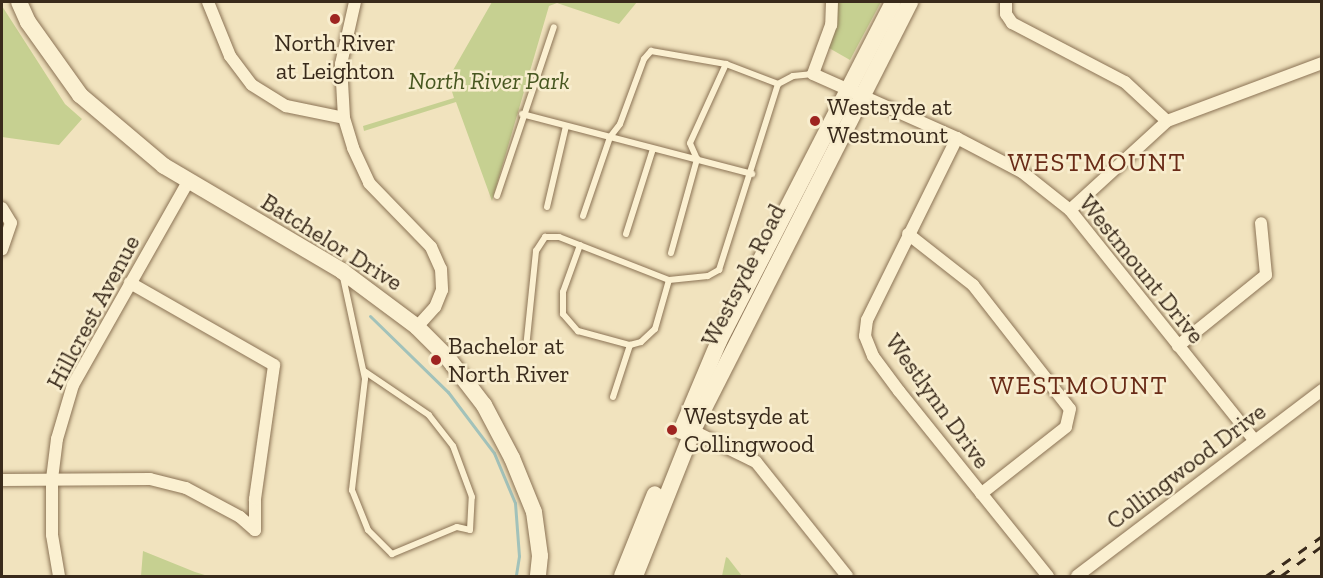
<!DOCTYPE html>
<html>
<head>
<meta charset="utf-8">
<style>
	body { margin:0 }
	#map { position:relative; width:1323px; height:578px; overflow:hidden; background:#f1e3be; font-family:"Zilla Slab",serif }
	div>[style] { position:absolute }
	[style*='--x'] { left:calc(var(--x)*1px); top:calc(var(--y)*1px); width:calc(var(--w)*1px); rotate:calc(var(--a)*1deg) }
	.green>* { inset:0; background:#c6d091 }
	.stream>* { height:3px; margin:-1.5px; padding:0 1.5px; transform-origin:1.5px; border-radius:1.5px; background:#a2c2ba }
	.roads { filter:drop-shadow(0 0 2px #8b7355) drop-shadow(0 0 2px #8b7355) }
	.lane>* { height:6px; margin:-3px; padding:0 3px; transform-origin:3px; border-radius:3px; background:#fbf0d1 }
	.street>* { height:12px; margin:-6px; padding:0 6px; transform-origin:6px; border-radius:6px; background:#fbf0d1 }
	.secondary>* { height:16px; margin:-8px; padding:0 8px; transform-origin:8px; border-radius:8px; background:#fbf0d1 }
	.rail>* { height:3px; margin-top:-1.5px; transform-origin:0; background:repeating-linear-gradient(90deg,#392a1b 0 10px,transparent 0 20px) }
	.dots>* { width:16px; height:16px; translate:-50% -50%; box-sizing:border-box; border:3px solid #f8edce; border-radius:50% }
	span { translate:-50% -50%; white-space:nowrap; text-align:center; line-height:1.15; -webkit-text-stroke:5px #f8edce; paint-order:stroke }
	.poi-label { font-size:24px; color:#392a1b }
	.left { translate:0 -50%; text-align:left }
	.park-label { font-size:24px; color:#475720; font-style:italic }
	.street-label { font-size:24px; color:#392a1b }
	.neighbourhood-label { font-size:26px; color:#692b17; letter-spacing:1.5px }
	.frame { position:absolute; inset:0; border:3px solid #392a1b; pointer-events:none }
</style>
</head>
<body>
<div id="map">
	<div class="green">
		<div style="clip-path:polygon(492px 2px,637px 2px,619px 24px,557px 3px,549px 6px,492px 201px,456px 102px,364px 131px,363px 126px,454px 98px,448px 79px)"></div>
		<div style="clip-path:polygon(836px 2px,881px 2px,850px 60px,829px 48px)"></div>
		<div style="clip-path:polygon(2px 6px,65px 104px,82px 119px,59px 145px,2px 137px)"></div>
		<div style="clip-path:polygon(143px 551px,195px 572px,208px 576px,141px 576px)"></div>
		<div style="clip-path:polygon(726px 557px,728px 558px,742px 576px,722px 576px)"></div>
	</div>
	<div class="stream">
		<div style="--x:370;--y:316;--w:109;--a:44.3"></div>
		<div style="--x:448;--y:392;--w:76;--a:53"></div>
		<div style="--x:494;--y:453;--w:54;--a:67.2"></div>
		<div style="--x:515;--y:503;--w:53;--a:85.7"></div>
		<div style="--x:519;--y:556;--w:20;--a:99"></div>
	</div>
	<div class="roads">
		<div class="lane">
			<div style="--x:522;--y:114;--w:238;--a:14.6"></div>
			<div style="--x:497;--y:196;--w:178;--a:-71.4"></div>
			<div style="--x:547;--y:207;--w:83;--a:-76.8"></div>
			<div style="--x:583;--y:216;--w:83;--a:-71.1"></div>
			<div style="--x:610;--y:137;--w:16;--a:-52"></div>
			<div style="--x:620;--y:124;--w:69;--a:-69.7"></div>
			<div style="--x:644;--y:59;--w:11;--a:-49"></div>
			<div style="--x:651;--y:51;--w:76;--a:9.8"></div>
			<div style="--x:726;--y:64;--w:56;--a:21"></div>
			<div style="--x:778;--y:84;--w:17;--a:-28"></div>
			<div style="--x:793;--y:76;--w:20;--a:-6"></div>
			<div style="--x:626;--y:234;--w:89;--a:-72.4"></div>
			<div style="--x:580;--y:245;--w:50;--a:109.9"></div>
			<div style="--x:563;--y:292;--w:22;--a:90"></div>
			<div style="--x:563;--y:314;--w:23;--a:49"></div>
			<div style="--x:578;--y:331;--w:54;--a:15.1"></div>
			<div style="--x:630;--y:345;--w:11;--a:-15"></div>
			<div style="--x:641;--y:342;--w:19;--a:-43"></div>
			<div style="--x:655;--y:329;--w:51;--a:-74.1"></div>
			<div style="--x:671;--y:253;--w:98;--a:-74.5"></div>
			<div style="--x:697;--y:159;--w:17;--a:-114"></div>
			<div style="--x:690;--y:143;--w:87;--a:-65.5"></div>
			<div style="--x:343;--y:277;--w:104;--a:77.8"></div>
			<div style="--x:365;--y:379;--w:112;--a:96.7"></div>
			<div style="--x:352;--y:490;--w:43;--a:68.2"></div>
			<div style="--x:368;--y:530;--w:34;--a:45"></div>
			<div style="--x:392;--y:554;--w:70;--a:-22.6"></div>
			<div style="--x:457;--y:527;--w:13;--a:13"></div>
			<div style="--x:470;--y:530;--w:33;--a:-87"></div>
			<div style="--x:472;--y:497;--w:54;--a:-110.4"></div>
			<div style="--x:453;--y:446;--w:39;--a:-128"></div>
			<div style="--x:429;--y:415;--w:78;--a:-145.9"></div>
			<div style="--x:526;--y:348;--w:98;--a:-84.1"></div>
			<div style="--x:536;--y:251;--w:17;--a:-57"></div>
			<div style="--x:545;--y:237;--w:14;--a:0"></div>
			<div style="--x:559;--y:237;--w:118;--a:21.4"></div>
			<div style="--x:669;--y:280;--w:39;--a:-6"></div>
			<div style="--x:708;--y:276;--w:13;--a:-29"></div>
			<div style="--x:719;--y:270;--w:195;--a:-72.4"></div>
			<div style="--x:613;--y:397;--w:55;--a:-71.9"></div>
		</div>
		<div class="street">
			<div style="--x:208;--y:2;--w:58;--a:67.8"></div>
			<div style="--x:230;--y:56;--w:36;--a:53"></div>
			<div style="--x:252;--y:85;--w:40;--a:32"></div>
			<div style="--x:286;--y:106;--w:59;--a:11.7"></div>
			<div style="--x:355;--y:2;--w:64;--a:102.7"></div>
			<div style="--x:341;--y:64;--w:54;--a:86.8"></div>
			<div style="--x:344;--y:118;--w:31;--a:73"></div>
			<div style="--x:353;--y:148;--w:38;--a:65"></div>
			<div style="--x:369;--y:183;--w:89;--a:45.9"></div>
			<div style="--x:431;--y:247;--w:24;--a:66"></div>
			<div style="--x:441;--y:269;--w:21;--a:87"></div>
			<div style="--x:442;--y:290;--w:18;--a:112"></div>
			<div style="--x:435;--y:307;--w:27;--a:132"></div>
			<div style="--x:832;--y:2;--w:23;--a:92"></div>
			<div style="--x:831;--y:25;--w:52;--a:110.2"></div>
			<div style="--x:813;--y:74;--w:158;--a:24"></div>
			<div style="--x:957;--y:138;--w:73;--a:27.6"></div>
			<div style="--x:1022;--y:172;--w:61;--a:38.4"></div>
			<div style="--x:1070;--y:210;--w:295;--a:51.3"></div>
			<div style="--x:1006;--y:2;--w:12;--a:90"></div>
			<div style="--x:1006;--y:14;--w:11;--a:56"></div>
			<div style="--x:1012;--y:23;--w:127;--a:27.6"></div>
			<div style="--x:1125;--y:82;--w:57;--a:42.9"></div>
			<div style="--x:957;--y:138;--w:203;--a:116.3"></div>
			<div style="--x:867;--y:320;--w:16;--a:97"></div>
			<div style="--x:865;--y:336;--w:22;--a:68"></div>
			<div style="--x:873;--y:356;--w:44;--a:53.4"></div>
			<div style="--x:899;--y:391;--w:238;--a:51.2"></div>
			<div style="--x:2;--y:208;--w:17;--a:59"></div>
			<div style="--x:11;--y:223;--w:28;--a:109"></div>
			<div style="--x:1070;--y:210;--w:132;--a:-42.5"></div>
			<div style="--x:1167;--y:121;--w:165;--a:-20.5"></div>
			<div style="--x:908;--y:234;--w:83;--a:38.1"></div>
			<div style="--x:973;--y:285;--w:157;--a:52"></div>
			<div style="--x:1070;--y:409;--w:18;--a:103"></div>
			<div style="--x:1066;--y:427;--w:108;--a:141.8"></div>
			<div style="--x:1178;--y:346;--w:113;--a:-38.9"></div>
			<div style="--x:1266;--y:275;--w:52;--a:-95.5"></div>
			<div style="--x:687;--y:428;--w:77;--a:26.2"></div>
			<div style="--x:756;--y:462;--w:146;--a:51.4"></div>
			<div style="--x:2;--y:480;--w:148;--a:-0.4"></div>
			<div style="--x:150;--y:479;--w:37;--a:14"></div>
			<div style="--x:186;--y:488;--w:61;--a:28.2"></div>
			<div style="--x:240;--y:517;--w:20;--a:41"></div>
			<div style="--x:255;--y:530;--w:31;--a:-90"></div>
			<div style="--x:255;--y:499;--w:135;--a:-81.9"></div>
			<div style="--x:274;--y:365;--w:166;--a:-150.3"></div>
			<div style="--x:59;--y:576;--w:42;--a:-99.7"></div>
			<div style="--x:52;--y:535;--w:56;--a:-90"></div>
			<div style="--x:52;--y:479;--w:40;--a:-82.9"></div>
			<div style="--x:57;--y:439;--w:56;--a:-73.5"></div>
			<div style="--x:73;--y:385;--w:233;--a:-60.5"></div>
			<div style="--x:1077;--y:576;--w:308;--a:-37.2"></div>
		</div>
		<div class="secondary">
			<div style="--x:19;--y:2;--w:22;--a:66"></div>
			<div style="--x:28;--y:22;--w:90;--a:54.5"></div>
			<div style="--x:80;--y:95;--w:110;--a:40.2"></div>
			<div style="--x:164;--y:166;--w:207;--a:30.5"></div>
			<div style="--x:342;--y:271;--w:94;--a:36.7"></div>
			<div style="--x:417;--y:327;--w:42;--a:45"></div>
			<div style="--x:447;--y:357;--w:61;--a:52.4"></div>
			<div style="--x:484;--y:405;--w:60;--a:62.2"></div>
			<div style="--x:512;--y:458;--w:58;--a:67.8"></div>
			<div style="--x:534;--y:512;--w:44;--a:82.2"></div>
			<div style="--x:540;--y:556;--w:20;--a:96"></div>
			<div style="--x:681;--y:431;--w:98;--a:-67.1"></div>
			<div style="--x:719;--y:341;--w:381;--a:-62.8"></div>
			<div style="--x:622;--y:576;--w:88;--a:-68.1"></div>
			<div style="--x:635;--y:576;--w:157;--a:-68.3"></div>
			<div style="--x:693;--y:430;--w:480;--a:-63.1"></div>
		</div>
	</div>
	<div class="rail">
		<div style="--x:1266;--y:576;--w:69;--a:-35.5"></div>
		<div style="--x:1281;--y:576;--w:51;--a:-36.2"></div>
	</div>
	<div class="dots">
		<div style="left:335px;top:19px;background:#9e2420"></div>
		<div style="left:815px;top:121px;background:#9e2420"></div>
		<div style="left:436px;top:360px;background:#9e2420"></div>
		<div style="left:672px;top:430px;background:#9e2420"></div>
	</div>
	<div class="poi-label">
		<span style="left:335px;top:57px">North River<br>at Leighton</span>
		<span class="left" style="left:827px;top:121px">Westsyde at<br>Westmount</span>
		<span class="left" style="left:448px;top:360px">Bachelor at<br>North River</span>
		<span class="left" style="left:684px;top:430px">Westsyde at<br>Collingwood</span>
	</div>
	<div class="park-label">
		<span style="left:489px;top:81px">North River Park</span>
	</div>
	<div class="street-label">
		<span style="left:332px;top:242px;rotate:32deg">Batchelor Drive</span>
		<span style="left:1142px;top:269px;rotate:51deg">Westmount Drive</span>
		<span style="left:743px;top:275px;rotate:-63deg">Westsyde Road</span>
		<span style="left:93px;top:312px;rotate:-62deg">Hillcrest Avenue</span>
		<span style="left:938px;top:401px;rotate:54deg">Westlynn Drive</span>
		<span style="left:1186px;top:466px;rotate:-37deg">Collingwood Drive</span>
	</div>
	<div class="neighbourhood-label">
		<span style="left:1097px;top:163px">WESTMOUNT</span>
		<span style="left:1079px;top:386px">WESTMOUNT</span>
	</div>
	<div class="frame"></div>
</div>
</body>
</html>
